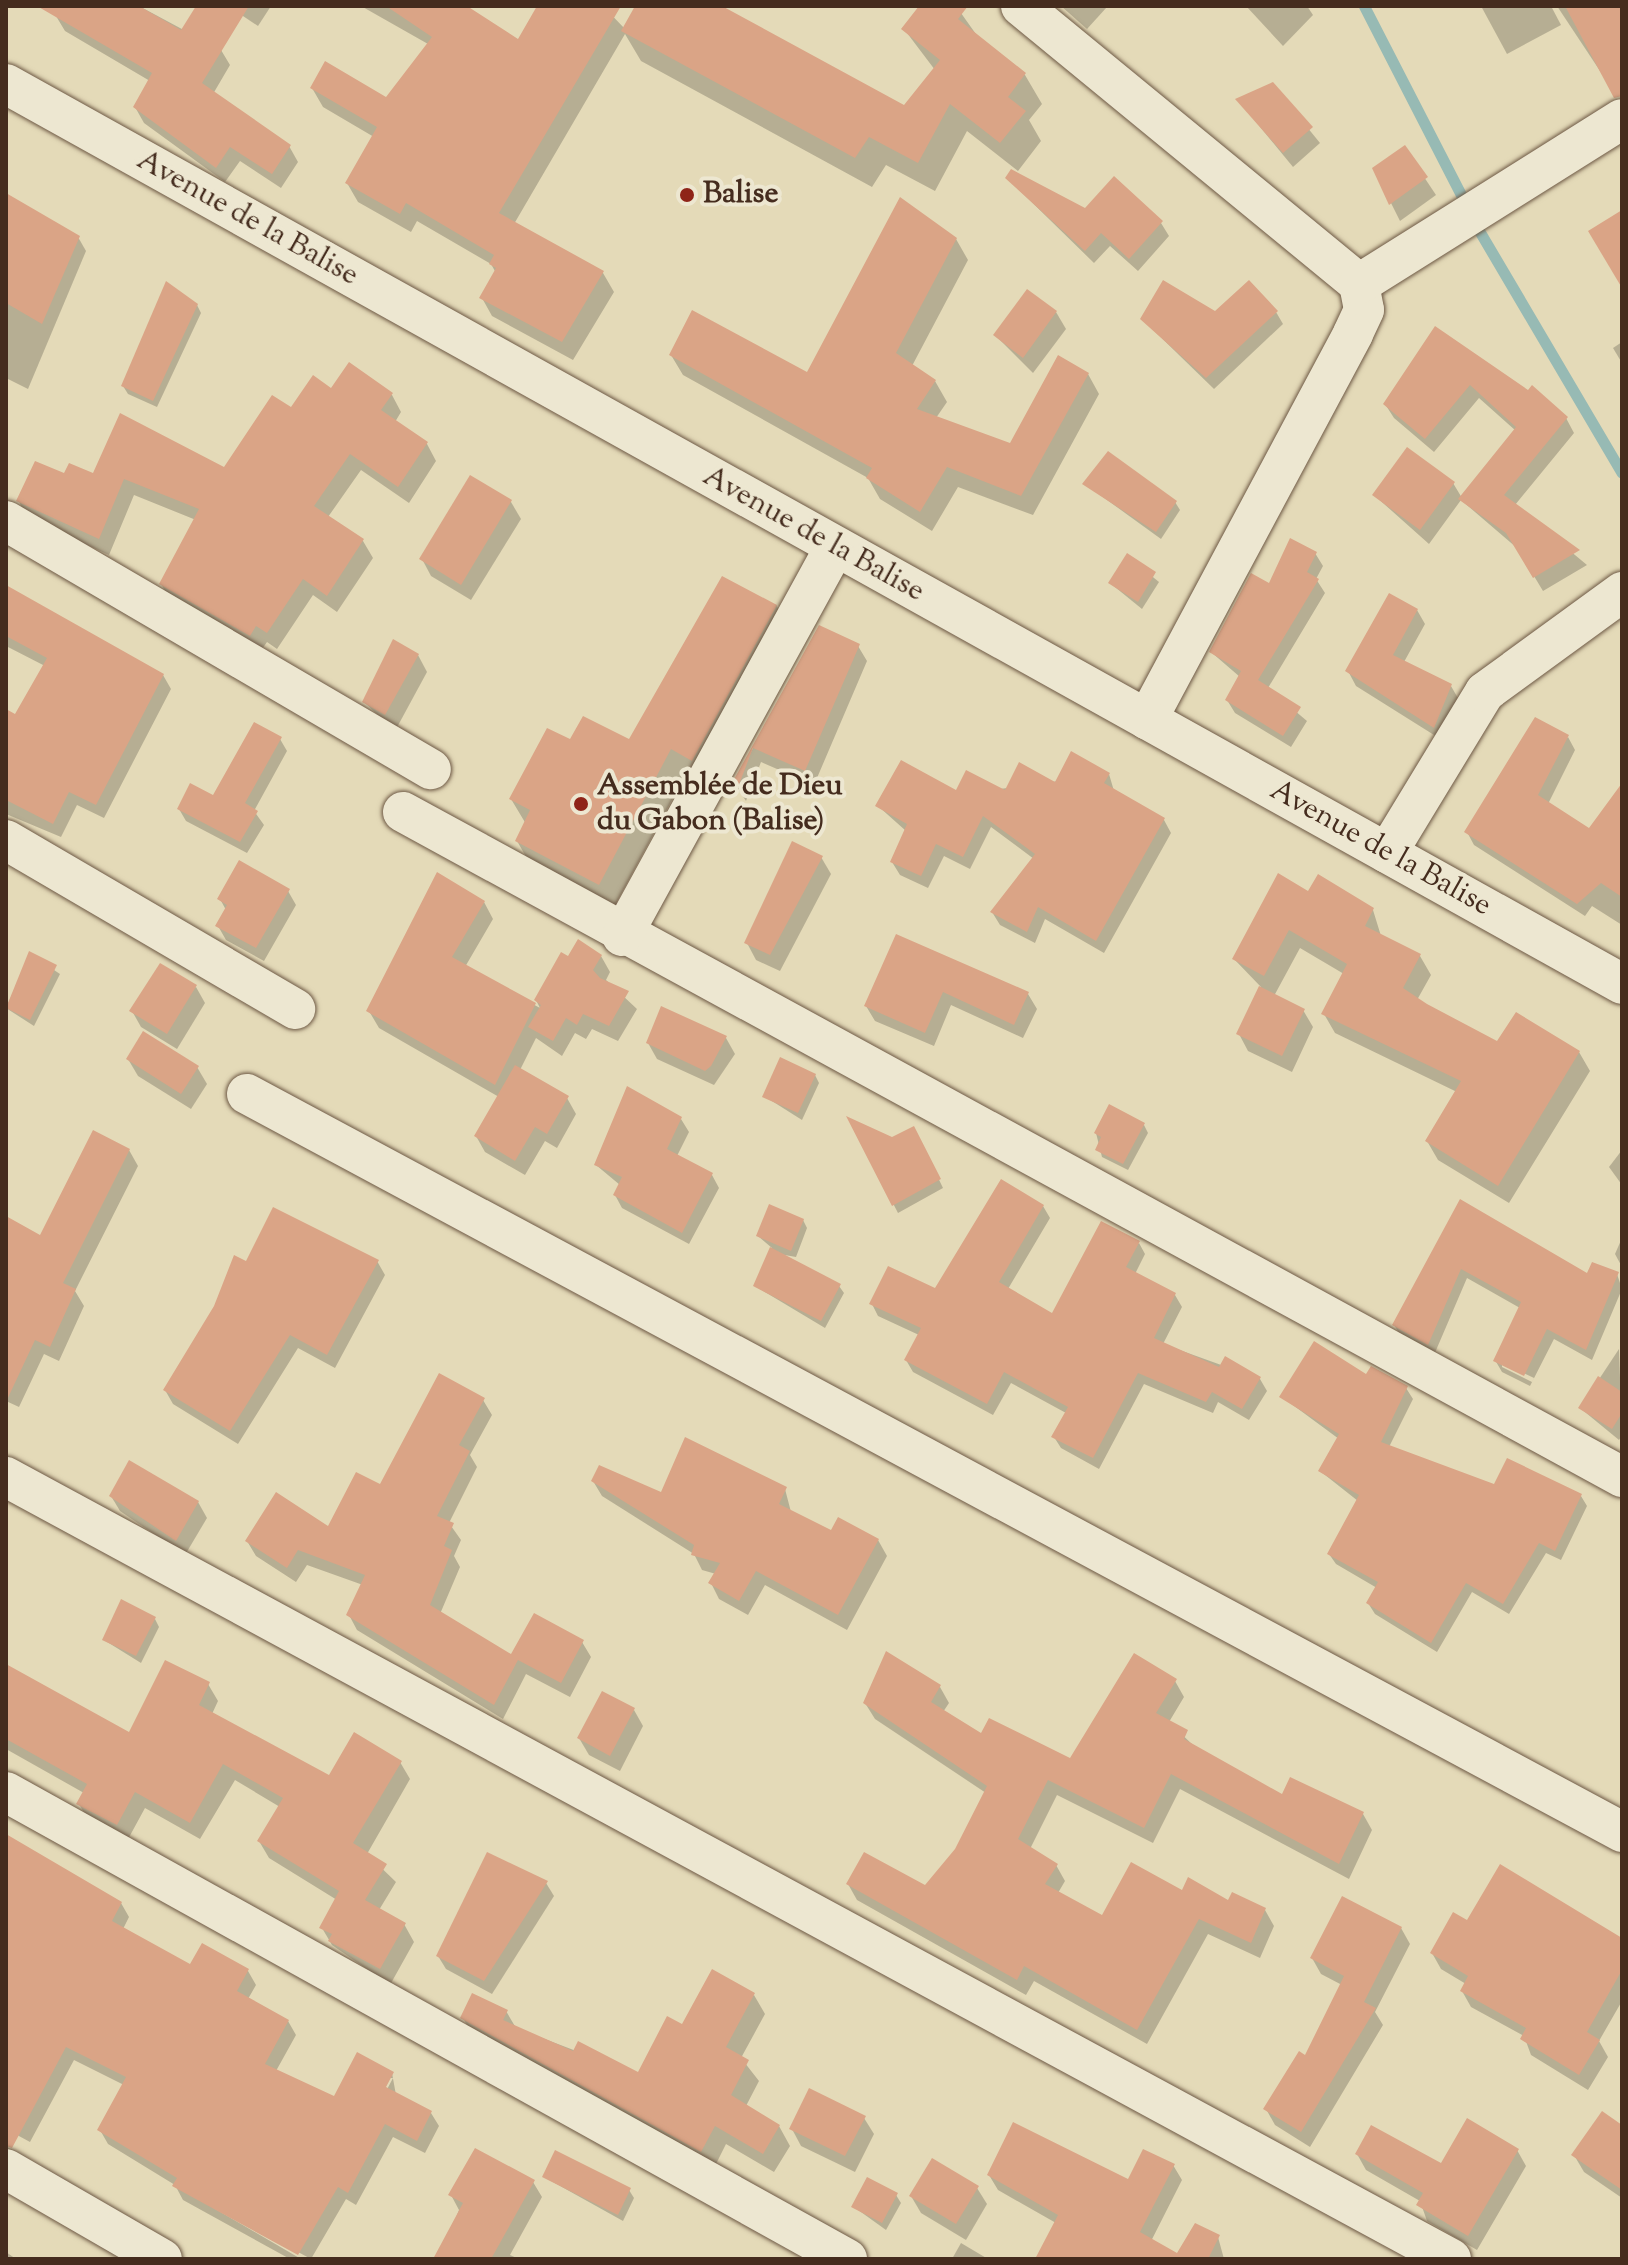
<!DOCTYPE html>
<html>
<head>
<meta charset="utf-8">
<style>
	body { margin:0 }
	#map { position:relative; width:1628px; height:2265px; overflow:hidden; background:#e4dab8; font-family:"Sorts Mill Goudy",serif }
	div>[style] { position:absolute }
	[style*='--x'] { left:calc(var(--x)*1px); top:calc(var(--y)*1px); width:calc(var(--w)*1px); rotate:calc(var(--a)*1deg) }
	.shadow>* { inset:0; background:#0003 }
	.stream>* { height:11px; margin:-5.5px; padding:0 5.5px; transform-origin:5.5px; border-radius:5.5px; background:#97bab4 }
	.building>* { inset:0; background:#daa486 }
	.roads { filter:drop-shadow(0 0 2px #6d5844) drop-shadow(0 0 2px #6d5844) }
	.minor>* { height:40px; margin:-20px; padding:0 20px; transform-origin:20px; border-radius:20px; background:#ede7d1 }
	.dots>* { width:22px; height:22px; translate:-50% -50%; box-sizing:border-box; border:4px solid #ede7d1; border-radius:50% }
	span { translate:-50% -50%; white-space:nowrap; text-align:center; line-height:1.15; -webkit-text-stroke:8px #ede7d1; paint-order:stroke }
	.poi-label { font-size:30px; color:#452c1e; font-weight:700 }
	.left { translate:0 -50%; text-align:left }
	.street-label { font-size:30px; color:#452c1e }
	.frame { position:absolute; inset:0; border:8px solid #452c1e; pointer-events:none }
</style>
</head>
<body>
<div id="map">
	<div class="shadow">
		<div style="clip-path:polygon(62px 6px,139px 6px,221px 50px,230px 65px,213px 94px,289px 146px,298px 162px,281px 188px,240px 161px,225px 182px,144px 123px,135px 107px,150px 81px,65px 31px,56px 16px)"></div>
		<div style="clip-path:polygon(228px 6px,271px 6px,258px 26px)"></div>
		<div style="clip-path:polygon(361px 6px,464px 6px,519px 42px,540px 6px,603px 6px,625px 29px,637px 6px,717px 6px,904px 107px,935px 70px,904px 29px,922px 6px,956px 6px,978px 37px,1025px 75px,1042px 104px,1029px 120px,1041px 141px,1018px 171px,967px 131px,935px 191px,886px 165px,872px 187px,641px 61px,625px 34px,514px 224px,603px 273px,614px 292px,573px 360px,492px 316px,482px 298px,496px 273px,491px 264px,417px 221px,411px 232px,358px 202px,347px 183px,374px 137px,323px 107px,312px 88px,387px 99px,428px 44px)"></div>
		<div style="clip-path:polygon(1061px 6px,1107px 6px,1107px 7px,1087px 29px)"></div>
		<div style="clip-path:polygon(1246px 6px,1307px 6px,1313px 15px,1283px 46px)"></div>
		<div style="clip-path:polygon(1481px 6px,1551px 6px,1561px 25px,1507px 54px)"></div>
		<div style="clip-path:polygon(1557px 6px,1622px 6px,1622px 79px,1610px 86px)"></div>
		<div style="clip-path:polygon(1272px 84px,1320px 143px,1293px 167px,1238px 100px)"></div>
		<div style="clip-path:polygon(1404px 147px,1436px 195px,1400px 221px,1374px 169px)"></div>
		<div style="clip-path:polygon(1007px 178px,1086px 211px,1161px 223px,1169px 236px,1138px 271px,1110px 246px,1094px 263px)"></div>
		<div style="clip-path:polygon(6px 199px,78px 237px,86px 251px,28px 389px,6px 378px)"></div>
		<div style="clip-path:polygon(956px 239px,968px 260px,912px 366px,935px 381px,947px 402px,936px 418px,1011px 445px,1088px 374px,1099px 394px,1033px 515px,958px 487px,932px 531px,880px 499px,868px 478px,683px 375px,671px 355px,807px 374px)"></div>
		<div style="clip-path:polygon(197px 305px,201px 313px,157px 407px,128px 394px,123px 386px)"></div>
		<div style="clip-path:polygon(1056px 312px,1066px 329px,1033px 373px,995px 335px)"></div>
		<div style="clip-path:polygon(1276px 312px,1283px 324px,1214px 389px,1142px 319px)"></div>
		<div style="clip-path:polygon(1436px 329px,1566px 418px,1574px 433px,1515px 505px,1587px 565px,1543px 591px,1517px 548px,1461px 500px,1429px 544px,1374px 495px,1453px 483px,1462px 498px,1516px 431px,1479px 398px,1434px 452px,1394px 418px,1385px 404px)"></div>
		<div style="clip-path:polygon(1622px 342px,1622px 363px,1613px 348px)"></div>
		<div style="clip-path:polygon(331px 391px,392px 395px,401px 412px,395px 422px,427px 444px,436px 461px,409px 503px,361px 470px,328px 517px,363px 541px,373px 558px,337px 612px,313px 595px,277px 649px,267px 642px,260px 652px,171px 601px,161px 584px,196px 520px,134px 495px,109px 555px,28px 518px,18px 500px,66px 476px,225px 470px,291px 410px)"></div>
		<div style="clip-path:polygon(471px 478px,511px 502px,521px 519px,471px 600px,431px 576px,422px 559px)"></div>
		<div style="clip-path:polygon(1085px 484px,1175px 502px,1180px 510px,1161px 539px)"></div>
		<div style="clip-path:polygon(1315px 553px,1323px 566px,1316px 579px,1325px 593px,1268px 688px,1307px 721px,1291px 747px,1235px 713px,1227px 700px,1240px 677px,1211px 652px,1270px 586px)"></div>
		<div style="clip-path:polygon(1127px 556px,1159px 582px,1142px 609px,1110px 583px)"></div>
		<div style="clip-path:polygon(6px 591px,163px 675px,171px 689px,104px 818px,77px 805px,61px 837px,6px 814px,6px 711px,16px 716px,45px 666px,6px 646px)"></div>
		<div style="clip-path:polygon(776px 605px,791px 630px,706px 785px,686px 774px,613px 909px,532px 867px,517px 841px,526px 824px,511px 799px,571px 741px,630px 742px)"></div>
		<div style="clip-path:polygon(1417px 610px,1425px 624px,1404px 662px,1451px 686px,1459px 700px,1442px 740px,1356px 686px,1348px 671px)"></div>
		<div style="clip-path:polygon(819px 627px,858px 646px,867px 661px,814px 785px,761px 762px,746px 801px,734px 783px)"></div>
		<div style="clip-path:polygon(418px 655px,427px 672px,395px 731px,364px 702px)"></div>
		<div style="clip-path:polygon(1568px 737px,1575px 750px,1548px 804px,1590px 831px,1622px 803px,1622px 925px,1592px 906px,1585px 916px,1474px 845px,1467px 832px)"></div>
		<div style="clip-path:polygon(280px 739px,287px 751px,254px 811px,264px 825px,247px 853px,186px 821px,179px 809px,214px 798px)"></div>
		<div style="clip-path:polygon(1109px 774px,1114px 791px,1164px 820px,1171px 833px,1104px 953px,1045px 919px,1035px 943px,1000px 925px,992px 912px,1034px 859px,991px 827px,970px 869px,944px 856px,928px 888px,900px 875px,892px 862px,906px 831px,878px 806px)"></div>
		<div style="clip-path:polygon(821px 857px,831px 874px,780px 971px,756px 960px,747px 943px)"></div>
		<div style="clip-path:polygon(288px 891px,296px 905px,264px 961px,226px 940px,218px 926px,226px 910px,220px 899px)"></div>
		<div style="clip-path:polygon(1309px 893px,1373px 910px,1381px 936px,1420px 956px,1431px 975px,1417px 1000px,1498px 1044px,1579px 1052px,1590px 1071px,1509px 1203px,1438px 1160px,1427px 1141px,1457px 1092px,1335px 1033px,1324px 1014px,1344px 974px,1300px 948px,1274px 996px,1303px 1010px,1313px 1027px,1292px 1072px,1248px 1051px,1239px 1034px,1261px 987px,1234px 959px)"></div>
		<div style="clip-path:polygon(484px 902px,493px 919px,465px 967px,540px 1008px,536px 1000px,569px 958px,601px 956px,610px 972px,606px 980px,637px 1009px,618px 1041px,592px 1029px,586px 1039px,575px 1033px,562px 1056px,536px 1038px,520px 1070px,567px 1098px,576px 1114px,557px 1148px,545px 1141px,525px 1175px,485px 1152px,476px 1136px,499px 1097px,379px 1028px,369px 1011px)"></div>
		<div style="clip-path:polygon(897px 936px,1028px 994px,1037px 1009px,1023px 1038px,951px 1005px,934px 1046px,875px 1021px,866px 1006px)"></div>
		<div style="clip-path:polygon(30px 954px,60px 974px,34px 1026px,6px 1008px)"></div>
		<div style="clip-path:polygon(196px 987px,205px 1003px,177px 1049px,141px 1027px,132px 1011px)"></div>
		<div style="clip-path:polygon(726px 1038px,735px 1054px,714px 1085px,657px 1059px,648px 1043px)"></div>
		<div style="clip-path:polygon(128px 1059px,197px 1067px,207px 1084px,191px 1109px,138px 1076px)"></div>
		<div style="clip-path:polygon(815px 1075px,819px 1083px,802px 1120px,764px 1096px)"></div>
		<div style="clip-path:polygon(681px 1119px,689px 1132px,677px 1156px,712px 1175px,719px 1188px,689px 1244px,622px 1208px,615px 1195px,620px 1185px,596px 1165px)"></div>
		<div style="clip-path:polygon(850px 1120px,892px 1139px,918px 1136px,943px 1188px,898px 1213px)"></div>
		<div style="clip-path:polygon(1144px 1125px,1148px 1133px,1128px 1170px,1102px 1157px,1096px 1133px)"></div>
		<div style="clip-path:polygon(129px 1150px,138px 1166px,75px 1291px,84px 1306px,59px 1361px,44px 1354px,19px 1407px,6px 1401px,6px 1218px,41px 1237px)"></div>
		<div style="clip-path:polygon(1622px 1150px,1622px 1185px,1609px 1167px)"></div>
		<div style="clip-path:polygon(evenodd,1461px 1202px,1588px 1276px,1617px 1274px,1622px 1289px,1592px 1360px,1554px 1339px,1530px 1386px,1502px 1372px,1495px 1360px,1520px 1308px,1467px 1278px,1434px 1355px,1401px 1336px,1394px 1325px,1461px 1202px,1502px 1363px,1534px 1378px,1532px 1382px,1502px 1367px,1502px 1363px)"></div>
		<div style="clip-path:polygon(1043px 1206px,1050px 1218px,1008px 1289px,1052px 1316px,1139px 1243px,1145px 1254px,1135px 1274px,1175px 1295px,1182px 1307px,1163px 1344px,1260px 1379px,1267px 1391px,1249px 1420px,1218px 1402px,1213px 1413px,1144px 1384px,1099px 1469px,1061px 1448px,1054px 1437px,1066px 1413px,1011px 1383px,993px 1415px,913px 1372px,906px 1360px,919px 1335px,878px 1316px,872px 1304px,936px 1291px)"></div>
		<div style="clip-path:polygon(803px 1220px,807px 1228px,796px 1257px,779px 1254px,839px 1286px,844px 1293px,825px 1328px,755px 1286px,772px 1248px,758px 1236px)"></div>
		<div style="clip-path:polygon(1622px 1238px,1622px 1267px,1615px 1254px)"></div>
		<div style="clip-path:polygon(377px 1261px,385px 1275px,335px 1368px,298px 1348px,238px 1444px,173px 1404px,165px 1390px,247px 1264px)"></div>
		<div style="clip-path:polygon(1619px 1349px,1622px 1435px,1619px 1440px,1580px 1408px)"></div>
		<div style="clip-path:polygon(1367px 1377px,1406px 1388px,1413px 1399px,1389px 1447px,1495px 1487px,1581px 1496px,1587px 1506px,1561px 1560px,1546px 1553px,1509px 1614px,1472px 1592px,1437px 1652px,1375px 1614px,1368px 1603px,1377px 1588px,1336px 1564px,1329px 1554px,1358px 1501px,1320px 1471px,1339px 1439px,1282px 1397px)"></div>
		<div style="clip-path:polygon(483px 1400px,492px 1415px,470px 1455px,477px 1467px,449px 1523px,461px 1540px,454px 1556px,460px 1567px,440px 1614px,512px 1657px,582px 1642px,591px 1657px,570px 1697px,526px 1674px,503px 1719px,357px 1630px,349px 1615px,363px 1585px,307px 1565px,296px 1582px,256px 1556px,247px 1541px,329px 1529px)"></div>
		<div style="clip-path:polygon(593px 1481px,662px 1494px,785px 1489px,791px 1512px,832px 1532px,878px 1540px,887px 1556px,847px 1630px,765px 1585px,748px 1615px,719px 1599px,711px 1583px,716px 1574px,702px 1570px,694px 1554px,602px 1496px)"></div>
		<div style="clip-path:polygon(111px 1496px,198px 1502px,207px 1518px,185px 1555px,120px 1511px)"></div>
		<div style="clip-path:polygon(155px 1619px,159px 1627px,141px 1663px,104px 1640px)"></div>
		<div style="clip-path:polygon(6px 1681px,130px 1735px,208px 1684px,218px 1701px,212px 1714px,330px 1777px,400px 1762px,410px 1779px,367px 1854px,396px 1882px,379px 1910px,404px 1924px,414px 1942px,390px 1985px,332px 1945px,322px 1928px,337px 1900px,269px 1858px,259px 1841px,280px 1807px,235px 1780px,200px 1839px,145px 1808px,127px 1841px,89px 1821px,79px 1804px,84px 1793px,6px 1749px)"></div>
		<div style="clip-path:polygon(1175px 1681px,1184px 1697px,1169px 1722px,1196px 1748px,1283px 1797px,1363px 1814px,1372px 1830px,1349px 1879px,1180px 1789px,1153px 1843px,1057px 1795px,1030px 1849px,1056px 1865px,1065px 1881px,1058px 1893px,1103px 1918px,1182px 1893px,1265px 1910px,1274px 1926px,1260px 1958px,1208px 1934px,1147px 2044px,1034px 1981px,1026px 1995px,857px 1900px,848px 1884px,926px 1888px,956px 1850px,986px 1793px,875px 1719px,865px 1703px,940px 1687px,949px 1703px,943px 1712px,982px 1736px,1071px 1761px)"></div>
		<div style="clip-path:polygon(634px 1710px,643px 1726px,620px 1771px,589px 1755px,579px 1738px)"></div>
		<div style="clip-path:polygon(evenodd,8px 1838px,121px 1903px,129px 1917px,123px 1929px,190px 1967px,248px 1971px,256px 1985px,248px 1999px,288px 2021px,296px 2035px,276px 2071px,335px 2099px,392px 2073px,396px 2095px,431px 2113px,439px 2126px,425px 2153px,393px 2137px,356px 2205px,346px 2199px,311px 2259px,183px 2190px,301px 2259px,290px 2259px,183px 2200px,175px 2185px,108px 2144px,100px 2130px,124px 2085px,74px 2060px,30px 2142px,6px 2129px,8px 1838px,388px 2078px,393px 2078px,383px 2097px,388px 2078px)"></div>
		<div style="clip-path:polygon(546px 1883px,554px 1896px,492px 1994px,446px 1969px,438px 1956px)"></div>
		<div style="clip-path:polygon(1468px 1923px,1622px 1942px,1622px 2001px,1599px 2041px,1608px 2057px,1588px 2090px,1531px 2055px,1524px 2036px,1471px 2007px,1462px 1991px,1466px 1984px,1441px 1969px,1432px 1953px)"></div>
		<div style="clip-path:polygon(1401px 1928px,1410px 1944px,1375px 2012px,1383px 2025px,1310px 2147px,1275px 2125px,1266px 2109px,1306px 2057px,1342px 1985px,1321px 1974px,1312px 1958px)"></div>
		<div style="clip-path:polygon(754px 1995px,765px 2014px,741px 2058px,759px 2081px,746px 2106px,779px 2126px,790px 2146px,774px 2172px,726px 2144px,713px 2170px,474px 2037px,463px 2018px,506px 2011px,516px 2028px,639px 2075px,682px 2027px)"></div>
		<div style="clip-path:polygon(864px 2118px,874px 2134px,855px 2172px,801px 2146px,792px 2129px)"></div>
		<div style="clip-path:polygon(1622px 2128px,1622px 2198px,1584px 2172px,1574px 2155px)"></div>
		<div style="clip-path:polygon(1517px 2150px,1526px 2166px,1477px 2250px,1427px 2221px,1420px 2201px,1366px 2170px,1357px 2154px,1441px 2166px)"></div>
		<div style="clip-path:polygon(1173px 2165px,1182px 2180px,1142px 2259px,1037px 2259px,1056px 2223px,998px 2190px,989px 2175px,1129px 2181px)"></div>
		<div style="clip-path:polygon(544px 2177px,629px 2190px,634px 2198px,623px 2221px)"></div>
		<div style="clip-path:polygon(533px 2182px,542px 2197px,510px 2255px,519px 2259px,440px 2259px,459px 2210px,451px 2195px)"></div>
		<div style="clip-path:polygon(977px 2188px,987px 2204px,966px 2240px,921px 2213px,911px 2196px)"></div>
		<div style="clip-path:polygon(896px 2195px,901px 2203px,886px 2230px,854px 2207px)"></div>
		<div style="clip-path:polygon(1218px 2237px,1224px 2259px,1155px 2259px,1178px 2255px)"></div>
		<div style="clip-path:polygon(961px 2243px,988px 2259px,952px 2259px)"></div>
		<div style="clip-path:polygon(6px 2252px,16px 2259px,6px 2259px)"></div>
	</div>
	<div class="stream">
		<div style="--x:1364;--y:6;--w:225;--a:62.8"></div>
		<div style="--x:1474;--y:222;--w:291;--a:59.5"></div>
	</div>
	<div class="building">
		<div style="clip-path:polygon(37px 6px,139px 6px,181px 30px,196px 6px,249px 6px,202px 83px,291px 145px,272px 174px,230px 147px,216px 168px,133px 107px,152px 73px)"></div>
		<div style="clip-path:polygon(386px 6px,467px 6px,518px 39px,537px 6px,621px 6px,499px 213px,604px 271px,562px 342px,479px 298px,496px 268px,489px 264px,494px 255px,406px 203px,400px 214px,345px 183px,377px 127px,310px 88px,325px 61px,386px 97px,432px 37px)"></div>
		<div style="clip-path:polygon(635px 6px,722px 6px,904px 105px,940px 60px,901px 29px,919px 6px,968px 6px,958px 19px,1026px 73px,1008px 97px,1026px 111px,1000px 143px,950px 104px,918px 163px,869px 137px,855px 158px,621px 31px)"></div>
		<div style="clip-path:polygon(1565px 6px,1622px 6px,1622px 96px,1614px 98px)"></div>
		<div style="clip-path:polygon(1273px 82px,1313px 127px,1283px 153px,1235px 99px)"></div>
		<div style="clip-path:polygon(1405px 145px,1428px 177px,1389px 205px,1372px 168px)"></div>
		<div style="clip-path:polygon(1011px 169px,1085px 208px,1114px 176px,1163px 221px,1129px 259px,1101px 233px,1085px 251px,1005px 178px)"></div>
		<div style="clip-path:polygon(6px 193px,80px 236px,42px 324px,6px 303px)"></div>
		<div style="clip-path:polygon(900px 197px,957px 238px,896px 353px,936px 380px,917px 409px,1010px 443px,1058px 355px,1089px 373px,1021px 496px,947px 467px,920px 512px,866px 478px,872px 468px,669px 355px,692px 310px,807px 372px)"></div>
		<div style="clip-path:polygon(1622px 210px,1622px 288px,1588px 231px)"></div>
		<div style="clip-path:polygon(1163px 280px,1215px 311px,1249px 280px,1278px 311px,1206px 378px,1140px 319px)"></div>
		<div style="clip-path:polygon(166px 281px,198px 304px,153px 401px,121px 386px)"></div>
		<div style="clip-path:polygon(1027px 289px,1057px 311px,1023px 358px,993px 335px)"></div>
		<div style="clip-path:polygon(1435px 326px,1528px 390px,1532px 385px,1568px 417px,1504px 495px,1580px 550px,1533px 578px,1506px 533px,1458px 499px,1516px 427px,1470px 385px,1425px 439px,1383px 404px)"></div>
		<div style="clip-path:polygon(349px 362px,393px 393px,381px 410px,428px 442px,398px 487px,350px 454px,314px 506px,364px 539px,327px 596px,303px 579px,267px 633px,256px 626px,250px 636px,159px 584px,199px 509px,124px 479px,99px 539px,16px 501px,35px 461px,64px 473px,69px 463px,93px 473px,120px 413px,224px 467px,272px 395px,291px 407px,313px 375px,331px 388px)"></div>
		<div style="clip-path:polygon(1407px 447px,1455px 482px,1420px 530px,1372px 495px)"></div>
		<div style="clip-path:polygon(1108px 451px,1177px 501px,1156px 532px,1082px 484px)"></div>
		<div style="clip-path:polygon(470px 475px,512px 500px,461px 585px,419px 559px)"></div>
		<div style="clip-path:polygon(1290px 538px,1317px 552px,1307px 572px,1319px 579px,1258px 680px,1301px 707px,1283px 736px,1225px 700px,1241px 671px,1209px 652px,1251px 573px,1269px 583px)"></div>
		<div style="clip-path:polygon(1127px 553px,1156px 572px,1138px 602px,1108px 583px)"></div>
		<div style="clip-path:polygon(722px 576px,777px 605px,692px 761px,671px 749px,599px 885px,515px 841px,530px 810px,509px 799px,547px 728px,570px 739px,583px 716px,629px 739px)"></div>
		<div style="clip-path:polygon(6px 585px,164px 674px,96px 805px,69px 792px,53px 824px,6px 800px,6px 709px,15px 714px,47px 658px,6px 636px)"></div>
		<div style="clip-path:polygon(1389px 593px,1418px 609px,1393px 655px,1452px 684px,1434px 728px,1345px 671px)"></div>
		<div style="clip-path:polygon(819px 625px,860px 644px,805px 771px,753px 748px,738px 787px,732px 783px)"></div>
		<div style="clip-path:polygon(393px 639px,419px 654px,385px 715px,362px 702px)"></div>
		<div style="clip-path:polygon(1535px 717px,1569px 735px,1538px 795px,1589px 828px,1622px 783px,1622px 897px,1601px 883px,1577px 904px,1464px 832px)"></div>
		<div style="clip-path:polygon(254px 722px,282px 737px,245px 803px,258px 811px,240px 842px,177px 809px,190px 783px,213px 795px)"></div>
		<div style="clip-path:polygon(1071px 751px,1110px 773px,1104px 783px,1165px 818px,1096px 941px,1038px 907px,1027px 932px,990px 912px,1035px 854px,983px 816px,963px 857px,936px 844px,921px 876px,890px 862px,907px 824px,875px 806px,901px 760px,956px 790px,966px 770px,1005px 790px,1019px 762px,1055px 782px)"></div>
		<div style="clip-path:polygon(792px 841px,823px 856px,770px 955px,744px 943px)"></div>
		<div style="clip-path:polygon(239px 860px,290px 889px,256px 948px,215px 926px,227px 905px,217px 899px)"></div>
		<div style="clip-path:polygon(437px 872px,485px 901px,452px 957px,536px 1003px,495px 1085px,366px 1011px)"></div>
		<div style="clip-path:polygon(1278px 873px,1308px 891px,1318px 874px,1374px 908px,1365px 926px,1421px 954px,1403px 988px,1427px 1004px,1497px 1041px,1516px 1012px,1580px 1051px,1498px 1186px,1425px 1141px,1461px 1081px,1321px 1014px,1347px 964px,1289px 930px,1264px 976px,1232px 959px)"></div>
		<div style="clip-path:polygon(896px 934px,1029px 992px,1014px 1025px,943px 992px,925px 1033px,864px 1006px)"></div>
		<div style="clip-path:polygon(578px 939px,602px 955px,593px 970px,600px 978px,629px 991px,609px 1026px,583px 1014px,577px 1025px,566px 1018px,553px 1041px,528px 1027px,541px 1005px,534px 1000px,561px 952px,568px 956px)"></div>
		<div style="clip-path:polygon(29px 951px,57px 965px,30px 1020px,6px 1008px)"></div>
		<div style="clip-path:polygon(160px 963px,197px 985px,167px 1034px,129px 1011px)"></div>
		<div style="clip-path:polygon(1259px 986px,1305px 1009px,1282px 1056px,1236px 1034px)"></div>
		<div style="clip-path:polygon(661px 1006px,727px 1036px,711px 1066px,705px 1071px,646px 1043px)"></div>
		<div style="clip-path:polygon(143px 1031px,199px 1066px,181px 1094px,126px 1059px)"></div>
		<div style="clip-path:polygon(780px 1057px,816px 1074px,798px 1113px,762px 1097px)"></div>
		<div style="clip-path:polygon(515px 1065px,569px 1096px,547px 1134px,535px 1127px,515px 1161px,474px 1136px)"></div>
		<div style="clip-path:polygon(627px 1086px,682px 1117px,667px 1149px,713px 1173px,682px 1233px,613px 1195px,622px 1177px,594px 1165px)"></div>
		<div style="clip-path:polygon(1109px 1104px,1145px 1123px,1123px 1164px,1095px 1150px,1101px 1137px,1094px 1133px)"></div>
		<div style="clip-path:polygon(846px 1116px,892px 1137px,914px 1126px,941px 1179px,892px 1206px)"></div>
		<div style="clip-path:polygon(93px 1130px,130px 1149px,63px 1283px,76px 1289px,50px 1347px,35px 1340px,6px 1402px,6px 1216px,40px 1235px)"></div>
		<div style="clip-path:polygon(1001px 1179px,1044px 1205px,999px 1282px,1052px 1313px,1101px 1221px,1140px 1241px,1126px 1267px,1176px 1293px,1154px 1338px,1219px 1367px,1225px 1356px,1261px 1377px,1242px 1409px,1212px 1392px,1206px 1402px,1138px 1373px,1093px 1458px,1051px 1437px,1068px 1407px,1004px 1372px,987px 1404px,904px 1360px,921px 1328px,869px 1304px,888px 1266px,935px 1288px)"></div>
		<div style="clip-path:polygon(1460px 1199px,1587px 1273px,1592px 1262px,1619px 1272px,1586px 1350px,1547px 1329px,1524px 1376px,1493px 1361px,1521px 1302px,1461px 1269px,1428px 1345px,1392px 1325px)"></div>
		<div style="clip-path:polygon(769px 1204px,804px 1219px,791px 1251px,756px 1236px)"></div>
		<div style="clip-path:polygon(273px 1207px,379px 1260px,327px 1355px,290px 1335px,230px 1431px,163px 1390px,214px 1306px,234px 1255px,246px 1261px)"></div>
		<div style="clip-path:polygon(770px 1247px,841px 1284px,821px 1321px,753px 1286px)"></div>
		<div style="clip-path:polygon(1314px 1341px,1366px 1374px,1371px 1366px,1408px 1386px,1381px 1442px,1494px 1484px,1507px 1458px,1582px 1494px,1555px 1551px,1539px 1543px,1503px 1604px,1466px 1583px,1431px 1643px,1366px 1603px,1378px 1582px,1327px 1554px,1359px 1495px,1318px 1471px,1339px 1434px,1279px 1397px)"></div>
		<div style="clip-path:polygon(439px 1373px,485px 1398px,459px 1445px,470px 1451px,437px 1516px,454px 1523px,444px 1546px,452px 1550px,430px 1605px,511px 1654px,534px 1613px,584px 1640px,561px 1683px,518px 1660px,494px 1705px,346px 1615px,365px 1575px,298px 1550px,287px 1568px,245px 1541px,276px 1492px,328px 1526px,356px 1472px,380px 1484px)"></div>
		<div style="clip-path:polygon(1598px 1376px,1622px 1392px,1622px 1413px,1612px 1429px,1578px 1408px)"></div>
		<div style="clip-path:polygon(685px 1437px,787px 1487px,779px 1504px,831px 1530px,838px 1517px,879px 1539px,838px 1615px,756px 1571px,739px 1601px,708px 1583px,720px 1563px,691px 1555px,694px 1545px,591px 1481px,599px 1465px,661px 1492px)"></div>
		<div style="clip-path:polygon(129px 1460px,199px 1501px,176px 1541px,109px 1496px)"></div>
		<div style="clip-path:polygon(121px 1599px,156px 1617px,136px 1656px,102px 1640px)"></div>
		<div style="clip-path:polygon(886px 1651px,941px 1685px,931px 1702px,981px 1733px,989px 1718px,1070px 1758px,1134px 1653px,1177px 1679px,1156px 1713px,1188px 1730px,1184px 1739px,1282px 1794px,1290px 1777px,1364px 1812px,1339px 1864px,1171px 1774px,1144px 1828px,1048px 1780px,1018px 1839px,1058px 1864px,1045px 1884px,1102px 1915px,1131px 1862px,1182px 1890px,1188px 1877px,1228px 1900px,1232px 1892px,1266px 1908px,1251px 1943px,1199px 1919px,1137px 2030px,1024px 1966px,1017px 1980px,846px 1884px,864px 1852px,925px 1885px,955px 1849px,987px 1786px,863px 1703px)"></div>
		<div style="clip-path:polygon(165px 1660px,210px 1682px,199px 1705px,329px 1775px,354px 1732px,402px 1761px,353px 1843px,387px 1864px,365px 1900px,406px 1923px,380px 1969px,328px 1941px,332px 1934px,319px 1928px,339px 1891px,257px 1841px,283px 1798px,223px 1764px,190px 1823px,135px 1792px,117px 1825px,76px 1804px,87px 1784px,6px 1739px,6px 1664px,129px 1732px)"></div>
		<div style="clip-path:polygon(602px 1691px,635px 1708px,610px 1756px,577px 1738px)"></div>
		<div style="clip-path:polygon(6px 1834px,122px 1902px,112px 1921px,190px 1964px,202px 1943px,249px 1969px,237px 1991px,289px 2020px,265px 2064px,334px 2096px,357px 2052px,394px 2072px,386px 2087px,432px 2111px,417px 2141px,385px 2124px,348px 2193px,338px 2187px,298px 2255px,172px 2186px,177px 2178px,97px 2130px,126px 2077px,66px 2047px,12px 2148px,6px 2146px)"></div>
		<div style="clip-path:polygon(487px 1852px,548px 1881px,484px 1981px,436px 1956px)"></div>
		<div style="clip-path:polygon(1500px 1864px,1622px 1938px,1622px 1970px,1587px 2032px,1600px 2040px,1579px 2075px,1520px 2039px,1526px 2028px,1460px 1991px,1468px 1976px,1430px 1953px,1453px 1912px,1467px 1920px)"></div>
		<div style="clip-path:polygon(1342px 1896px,1402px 1927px,1364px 2002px,1376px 2008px,1301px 2132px,1263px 2109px,1299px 2051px,1305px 2055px,1344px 1976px,1310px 1958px)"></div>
		<div style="clip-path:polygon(712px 1969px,755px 1993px,726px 2047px,749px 2060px,731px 2095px,780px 2125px,763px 2154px,715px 2126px,701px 2152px,460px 2018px,472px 1993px,508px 2010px,503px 2020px,573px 2051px,578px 2041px,638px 2072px,667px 2016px,682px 2024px)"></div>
		<div style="clip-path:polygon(809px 2088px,866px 2116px,845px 2156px,789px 2129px)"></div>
		<div style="clip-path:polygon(1602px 2111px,1622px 2125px,1622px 2190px,1571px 2155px)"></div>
		<div style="clip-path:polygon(1467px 2118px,1519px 2149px,1468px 2236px,1416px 2205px,1423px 2193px,1355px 2154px,1371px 2125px,1441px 2163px)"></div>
		<div style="clip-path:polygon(1013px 2122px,1128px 2179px,1143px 2149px,1175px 2164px,1140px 2232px,1177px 2253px,1195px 2223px,1220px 2235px,1208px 2259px,1035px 2259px,1058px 2215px,987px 2175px)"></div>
		<div style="clip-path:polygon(475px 2148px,535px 2180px,491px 2259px,433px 2259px,463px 2203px,448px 2195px)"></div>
		<div style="clip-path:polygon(555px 2150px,631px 2188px,618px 2215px,542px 2177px)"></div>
		<div style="clip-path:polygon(932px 2158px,979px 2186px,956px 2224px,909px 2196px)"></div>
		<div style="clip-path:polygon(867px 2177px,898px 2193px,882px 2223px,851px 2207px)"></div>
	</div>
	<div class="roads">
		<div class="minor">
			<div style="--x:1021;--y:6;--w:438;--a:39.4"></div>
			<div style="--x:1359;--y:284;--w:26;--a:79"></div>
			<div style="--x:1364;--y:310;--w:26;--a:115"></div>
			<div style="--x:1353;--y:334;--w:437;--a:118.1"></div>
			<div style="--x:6;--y:84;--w:1850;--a:29.11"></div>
			<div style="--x:1359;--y:284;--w:310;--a:-32.1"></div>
			<div style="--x:6;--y:521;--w:492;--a:30.3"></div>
			<div style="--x:403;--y:812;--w:1389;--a:28.61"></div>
			<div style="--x:6;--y:840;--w:335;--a:30.3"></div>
			<div style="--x:1387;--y:853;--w:188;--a:-58.7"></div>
			<div style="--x:1485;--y:692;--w:170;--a:-36.1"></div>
			<div style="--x:622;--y:936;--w:443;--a:-61.3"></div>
			<div style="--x:247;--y:1094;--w:1561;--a:28.22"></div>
			<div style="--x:6;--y:1477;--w:1643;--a:28.42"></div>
			<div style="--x:6;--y:1792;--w:962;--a:29.04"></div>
			<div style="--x:6;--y:2169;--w:180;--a:30"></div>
		</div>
	</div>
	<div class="dots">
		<div style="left:687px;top:195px;background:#8f2418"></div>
		<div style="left:581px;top:804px;background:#8f2418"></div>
	</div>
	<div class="poi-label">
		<span class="left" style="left:703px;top:195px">Balise</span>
		<span class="left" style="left:597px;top:804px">Assemblée de Dieu<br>du Gabon (Balise)</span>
	</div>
	<div class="street-label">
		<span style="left:247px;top:219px;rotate:29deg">Avenue de la Balise</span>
		<span style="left:813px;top:535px;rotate:29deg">Avenue de la Balise</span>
		<span style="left:1380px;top:849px;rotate:29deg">Avenue de la Balise</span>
	</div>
	<div class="frame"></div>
</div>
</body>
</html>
